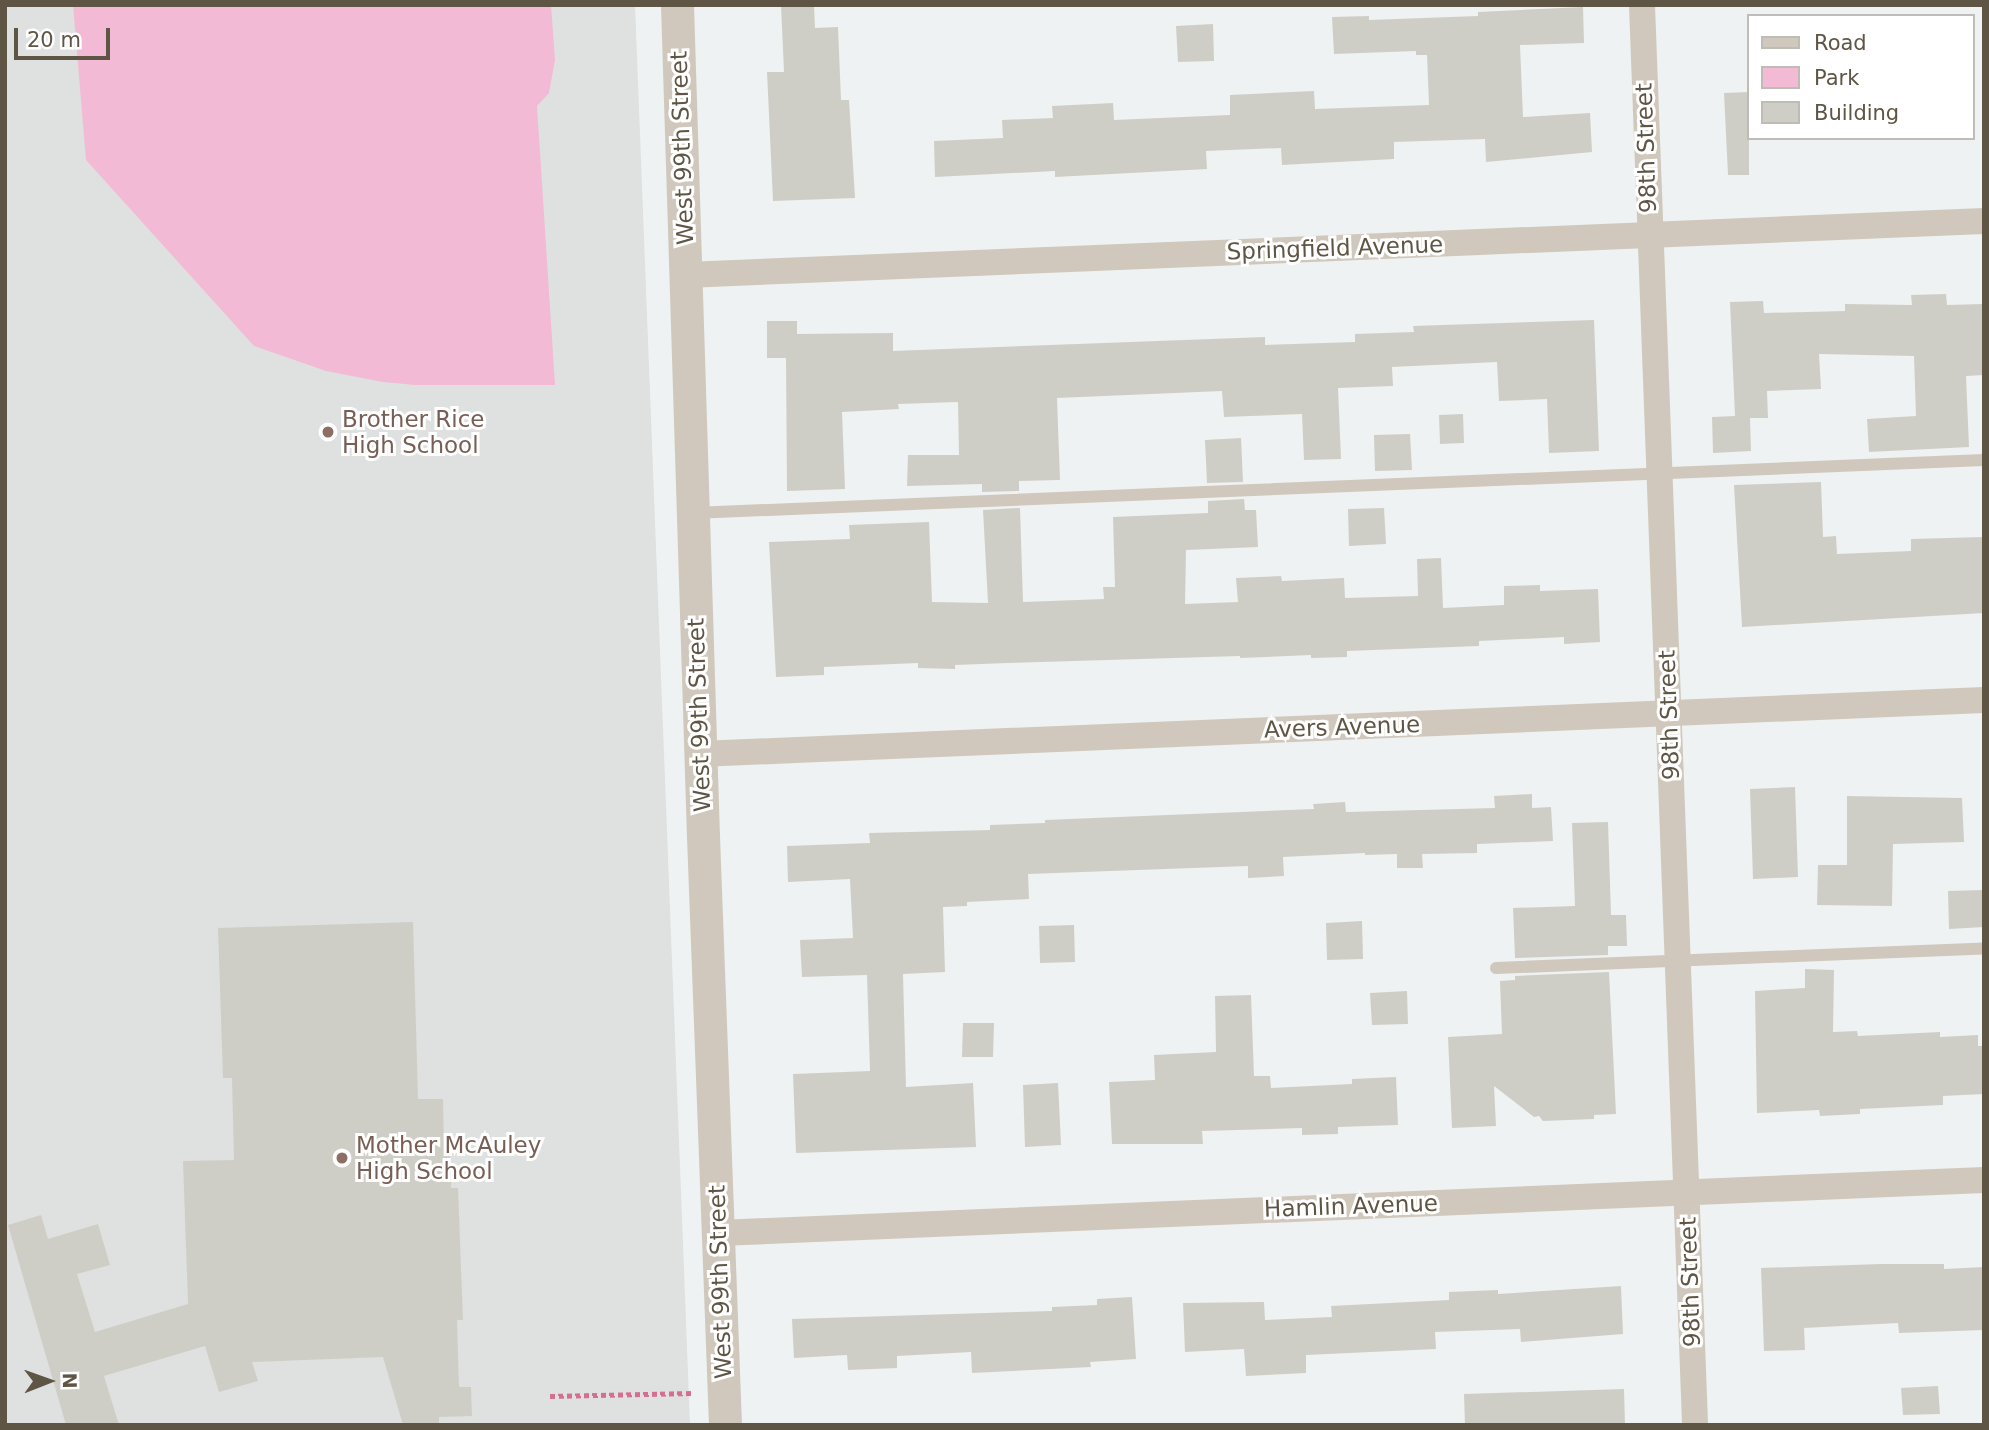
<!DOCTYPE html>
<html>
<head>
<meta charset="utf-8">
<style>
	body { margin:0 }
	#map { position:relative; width:1989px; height:1430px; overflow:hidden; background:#eff2f2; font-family:"DejaVu Sans",sans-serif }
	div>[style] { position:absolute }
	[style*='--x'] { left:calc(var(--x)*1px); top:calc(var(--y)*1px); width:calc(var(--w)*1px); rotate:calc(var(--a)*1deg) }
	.education>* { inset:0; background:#dee1e0 }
	.green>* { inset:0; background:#f3bad5 }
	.building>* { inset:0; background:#cfcec6 }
	.path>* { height:4.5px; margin-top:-2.25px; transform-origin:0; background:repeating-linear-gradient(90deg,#d46f92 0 5px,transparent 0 8.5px) }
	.service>* { height:12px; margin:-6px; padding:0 6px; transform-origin:6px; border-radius:6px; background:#d0c8bc }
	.minor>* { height:26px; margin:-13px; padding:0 13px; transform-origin:13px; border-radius:13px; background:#d0c8bc }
	.tertiary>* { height:33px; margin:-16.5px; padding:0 16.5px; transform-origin:16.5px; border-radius:16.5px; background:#d0c8bc }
	.dots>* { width:19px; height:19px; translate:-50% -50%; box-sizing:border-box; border:4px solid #fff; border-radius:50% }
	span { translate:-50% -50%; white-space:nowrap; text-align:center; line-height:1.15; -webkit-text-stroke:6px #fff; paint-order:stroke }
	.street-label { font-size:23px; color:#5f5545 }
	.education-label { font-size:23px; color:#785e54 }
	.left { translate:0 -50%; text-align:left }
	.frame { position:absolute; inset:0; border:7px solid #5f5545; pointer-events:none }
	.legend { position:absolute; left:1747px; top:14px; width:228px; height:126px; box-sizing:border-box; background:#fff; border:2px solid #bfbbb5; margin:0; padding:9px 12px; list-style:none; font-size:21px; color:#5f5545 }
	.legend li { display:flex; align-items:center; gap:14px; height:35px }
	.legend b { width:35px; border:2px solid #bfbbb5 }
	.north { position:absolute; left:14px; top:1346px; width:70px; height:70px; -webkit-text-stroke:5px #fff; paint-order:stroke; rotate:89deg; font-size:19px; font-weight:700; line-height:28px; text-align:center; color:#5f5545 }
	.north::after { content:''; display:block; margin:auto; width:24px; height:32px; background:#5f5545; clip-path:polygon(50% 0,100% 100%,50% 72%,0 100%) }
	.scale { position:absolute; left:14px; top:28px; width:96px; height:32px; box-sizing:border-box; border:4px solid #5f5545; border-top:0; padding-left:9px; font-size:21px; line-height:24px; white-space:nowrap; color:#5f5545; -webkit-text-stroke:5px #fff; paint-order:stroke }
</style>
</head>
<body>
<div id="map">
	<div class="education">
		<div style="clip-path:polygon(5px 5px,635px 5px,690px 1425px,5px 1425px)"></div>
	</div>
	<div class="green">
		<div style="clip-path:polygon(73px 5px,551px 5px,555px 60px,549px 93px,537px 106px,555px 385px,415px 385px,383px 382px,326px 371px,254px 346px,86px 160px)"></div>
	</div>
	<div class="building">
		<div style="clip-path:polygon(781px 5px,814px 5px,815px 28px,838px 27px,841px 100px,849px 100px,855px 198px,773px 201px,767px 72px,784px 72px)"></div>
		<div style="clip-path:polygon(1583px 7px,1584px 43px,1520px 45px,1523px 117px,1590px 113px,1592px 152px,1486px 162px,1485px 139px,1394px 142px,1394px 159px,1282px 165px,1281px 148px,1206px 151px,1207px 169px,1055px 177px,1055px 171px,935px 177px,934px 141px,1003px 138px,1002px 120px,1053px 118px,1052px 106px,1113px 103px,1114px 120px,1230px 115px,1230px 95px,1314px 91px,1315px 109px,1429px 105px,1427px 55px,1416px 55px,1416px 51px,1334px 54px,1332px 17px,1369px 16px,1369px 20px,1478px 16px,1478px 12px)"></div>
		<div style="clip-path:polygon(1213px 24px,1214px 61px,1178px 62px,1176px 26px)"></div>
		<div style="clip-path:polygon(1749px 92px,1749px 175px,1728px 175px,1724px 93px)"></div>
		<div style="clip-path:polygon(1946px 294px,1947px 305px,1984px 304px,1984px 375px,1966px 376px,1969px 447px,1869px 452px,1867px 419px,1916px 416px,1914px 356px,1819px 354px,1821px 389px,1767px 391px,1768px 418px,1750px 418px,1751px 451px,1713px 453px,1712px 417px,1735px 416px,1730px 302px,1763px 301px,1764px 313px,1845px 311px,1845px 304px,1912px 305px,1911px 295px)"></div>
		<div style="clip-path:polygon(1594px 320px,1599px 451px,1549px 453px,1547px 399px,1499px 401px,1497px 362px,1392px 367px,1393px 386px,1338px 388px,1341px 459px,1304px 460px,1302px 414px,1224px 417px,1222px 391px,1057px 398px,1060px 480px,1019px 481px,1019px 491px,982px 492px,982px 484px,907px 486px,908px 455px,959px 455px,958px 402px,898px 404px,899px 409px,842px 412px,845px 489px,787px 491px,786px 358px,767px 358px,767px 321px,797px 321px,797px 334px,893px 333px,893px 351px,1265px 337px,1265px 345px,1355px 342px,1355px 334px,1414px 332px,1413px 326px)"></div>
		<div style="clip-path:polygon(1463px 414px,1464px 443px,1440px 444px,1439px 415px)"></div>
		<div style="clip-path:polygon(1410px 434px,1412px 470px,1375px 471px,1374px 435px)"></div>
		<div style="clip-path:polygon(1241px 438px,1243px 482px,1207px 483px,1205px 440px)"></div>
		<div style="clip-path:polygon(1821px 482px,1823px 537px,1836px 536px,1837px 554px,1911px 551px,1911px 539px,1984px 537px,1984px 613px,1742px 627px,1734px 485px)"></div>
		<div style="clip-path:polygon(1244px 499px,1245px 510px,1256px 510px,1258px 547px,1186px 550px,1185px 604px,1238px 602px,1236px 578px,1281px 576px,1282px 581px,1344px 578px,1345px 598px,1418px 596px,1417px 559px,1441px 558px,1443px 608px,1504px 605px,1504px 586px,1540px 585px,1540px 591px,1598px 589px,1600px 642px,1564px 644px,1564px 637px,1479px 641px,1479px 646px,1347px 651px,1347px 657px,1311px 658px,1311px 655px,1240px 658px,1240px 656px,1007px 663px,955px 665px,955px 669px,918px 668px,918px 663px,824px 667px,824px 675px,776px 677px,769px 542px,850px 539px,849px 525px,929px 522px,932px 602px,988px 603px,983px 510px,1020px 508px,1023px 602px,1104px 599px,1103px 587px,1115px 587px,1113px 517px,1208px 513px,1208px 501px)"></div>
		<div style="clip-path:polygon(1384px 508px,1386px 544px,1349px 546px,1348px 509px)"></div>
		<div style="clip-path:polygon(1795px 787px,1798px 877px,1753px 879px,1750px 789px)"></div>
		<div style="clip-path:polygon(1532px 794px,1532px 808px,1551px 807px,1553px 841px,1477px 844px,1477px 853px,1422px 854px,1423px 868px,1397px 868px,1397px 854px,1365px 855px,1365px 853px,1283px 857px,1284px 876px,1248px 878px,1248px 866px,1028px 874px,1029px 899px,967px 902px,967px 906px,943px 907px,945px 972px,903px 974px,906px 1087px,973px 1083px,976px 1147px,796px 1153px,793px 1074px,870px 1071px,867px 975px,802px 977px,800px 940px,853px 938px,850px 879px,788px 882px,787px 846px,870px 843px,869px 833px,990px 830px,990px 825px,1045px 823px,1045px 820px,1314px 809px,1313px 804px,1345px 802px,1346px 812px,1495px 808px,1494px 796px)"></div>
		<div style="clip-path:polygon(1847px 796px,1962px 798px,1964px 842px,1893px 844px,1892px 906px,1817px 905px,1818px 865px,1847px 865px)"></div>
		<div style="clip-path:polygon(1608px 822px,1611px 915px,1626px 915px,1627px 946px,1608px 946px,1608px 955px,1515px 958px,1513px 908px,1575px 906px,1572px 823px)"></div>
		<div style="clip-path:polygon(1983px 890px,1984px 927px,1949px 929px,1948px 891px)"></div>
		<div style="clip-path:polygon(1362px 921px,1363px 959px,1327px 960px,1326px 923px)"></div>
		<div style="clip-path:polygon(413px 922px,418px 1099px,443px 1099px,444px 1153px,450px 1153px,451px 1188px,458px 1188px,463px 1320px,457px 1320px,459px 1387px,471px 1387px,472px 1416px,439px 1417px,439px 1425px,403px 1425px,383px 1357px,252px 1362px,258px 1381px,219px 1392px,205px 1346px,104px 1376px,119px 1425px,66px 1425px,8px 1225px,41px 1215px,48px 1239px,98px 1224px,110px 1265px,77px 1274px,95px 1332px,188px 1304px,183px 1161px,234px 1160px,232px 1078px,223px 1078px,218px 928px)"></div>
		<div style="clip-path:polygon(1074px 925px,1075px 962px,1040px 963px,1039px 926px)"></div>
		<div style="clip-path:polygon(1805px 969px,1834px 970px,1833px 1032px,1857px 1031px,1858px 1036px,1940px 1032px,1940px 1037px,1978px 1035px,1978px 1046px,1984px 1046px,1984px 1094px,1943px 1096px,1943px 1105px,1860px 1109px,1860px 1114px,1820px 1116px,1819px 1110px,1757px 1113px,1755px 991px,1805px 988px)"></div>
		<div style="clip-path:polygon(1609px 972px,1616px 1114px,1594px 1115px,1594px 1119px,1543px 1121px,1539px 1116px,1534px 1117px,1494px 1086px,1496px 1126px,1452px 1128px,1448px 1037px,1502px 1034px,1500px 981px,1515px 980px,1515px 976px)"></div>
		<div style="clip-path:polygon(1407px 991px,1408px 1024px,1372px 1025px,1370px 993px)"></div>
		<div style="clip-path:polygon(1251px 995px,1254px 1076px,1270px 1076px,1271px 1088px,1352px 1084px,1352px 1079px,1396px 1077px,1398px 1125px,1338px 1127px,1338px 1134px,1302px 1135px,1302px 1128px,1202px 1131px,1203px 1144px,1112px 1144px,1109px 1082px,1155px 1080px,1154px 1055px,1216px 1052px,1215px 996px)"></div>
		<div style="clip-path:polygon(963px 1023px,994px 1023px,993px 1057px,962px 1057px)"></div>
		<div style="clip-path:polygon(1058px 1083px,1061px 1145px,1025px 1147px,1023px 1085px)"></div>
		<div style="clip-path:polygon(1881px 1264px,1944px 1264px,1944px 1269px,1984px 1267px,1984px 1330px,1899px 1333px,1898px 1323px,1804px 1328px,1805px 1350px,1764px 1351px,1761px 1268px)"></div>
		<div style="clip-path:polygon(1621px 1286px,1623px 1334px,1521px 1342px,1520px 1329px,1435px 1332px,1436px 1349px,1306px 1355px,1306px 1373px,1246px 1376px,1244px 1349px,1185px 1352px,1183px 1303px,1264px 1302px,1265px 1320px,1332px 1317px,1331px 1306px,1449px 1300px,1449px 1292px,1498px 1290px,1498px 1294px)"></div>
		<div style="clip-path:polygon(1132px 1297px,1136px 1359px,1090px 1362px,1091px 1367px,972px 1373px,971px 1352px,897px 1356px,897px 1368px,848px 1370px,847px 1355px,794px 1358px,792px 1319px,1052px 1311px,1052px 1307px,1097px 1305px,1097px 1299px)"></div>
		<div style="clip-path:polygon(1938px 1386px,1940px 1414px,1903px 1415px,1901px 1388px)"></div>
		<div style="clip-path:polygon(1624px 1389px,1625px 1425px,1465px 1425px,1464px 1394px)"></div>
	</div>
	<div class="path">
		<div style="--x:550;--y:1396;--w:143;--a:-1.2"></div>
	</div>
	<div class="service">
		<div style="--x:693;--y:513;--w:1292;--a:-2.35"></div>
		<div style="--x:1496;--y:968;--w:488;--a:-2.3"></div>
	</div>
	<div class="minor">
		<div style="--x:1642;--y:5;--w:1421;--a:87.86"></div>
		<div style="--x:686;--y:275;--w:1299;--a:-2.38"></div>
		<div style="--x:700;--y:754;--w:1285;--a:-2.41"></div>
		<div style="--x:719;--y:1233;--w:1266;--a:-2.4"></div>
	</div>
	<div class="tertiary">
		<div style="--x:677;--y:5;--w:831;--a:88.21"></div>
		<div style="--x:703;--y:836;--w:589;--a:87.86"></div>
	</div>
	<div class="dots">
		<div style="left:328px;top:432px;background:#8d6e63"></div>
		<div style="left:342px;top:1158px;background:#8d6e63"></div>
	</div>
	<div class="street-label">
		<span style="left:682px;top:148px;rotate:-92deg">West 99th Street</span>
		<span style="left:1646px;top:148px;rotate:-92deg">98th Street</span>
		<span style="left:1335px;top:248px;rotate:-2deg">Springfield Avenue</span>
		<span style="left:699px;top:715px;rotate:-92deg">West 99th Street</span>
		<span style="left:1669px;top:715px;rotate:-92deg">98th Street</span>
		<span style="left:1342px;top:727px;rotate:-2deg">Avers Avenue</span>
		<span style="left:1351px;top:1206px;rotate:-2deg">Hamlin Avenue</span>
		<span style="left:720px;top:1282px;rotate:-92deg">West 99th Street</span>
		<span style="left:1690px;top:1282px;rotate:-92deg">98th Street</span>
	</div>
	<div class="education-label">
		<span class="left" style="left:342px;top:432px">Brother Rice<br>High School</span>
		<span class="left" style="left:356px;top:1158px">Mother McAuley<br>High School</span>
	</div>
	<div class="frame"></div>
	<ul class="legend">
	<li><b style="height:9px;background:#d0c8bc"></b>Road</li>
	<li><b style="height:19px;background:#f3bad5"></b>Park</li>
	<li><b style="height:19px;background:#cfcec6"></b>Building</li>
	</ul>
	<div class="north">N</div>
	<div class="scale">20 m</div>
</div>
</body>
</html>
